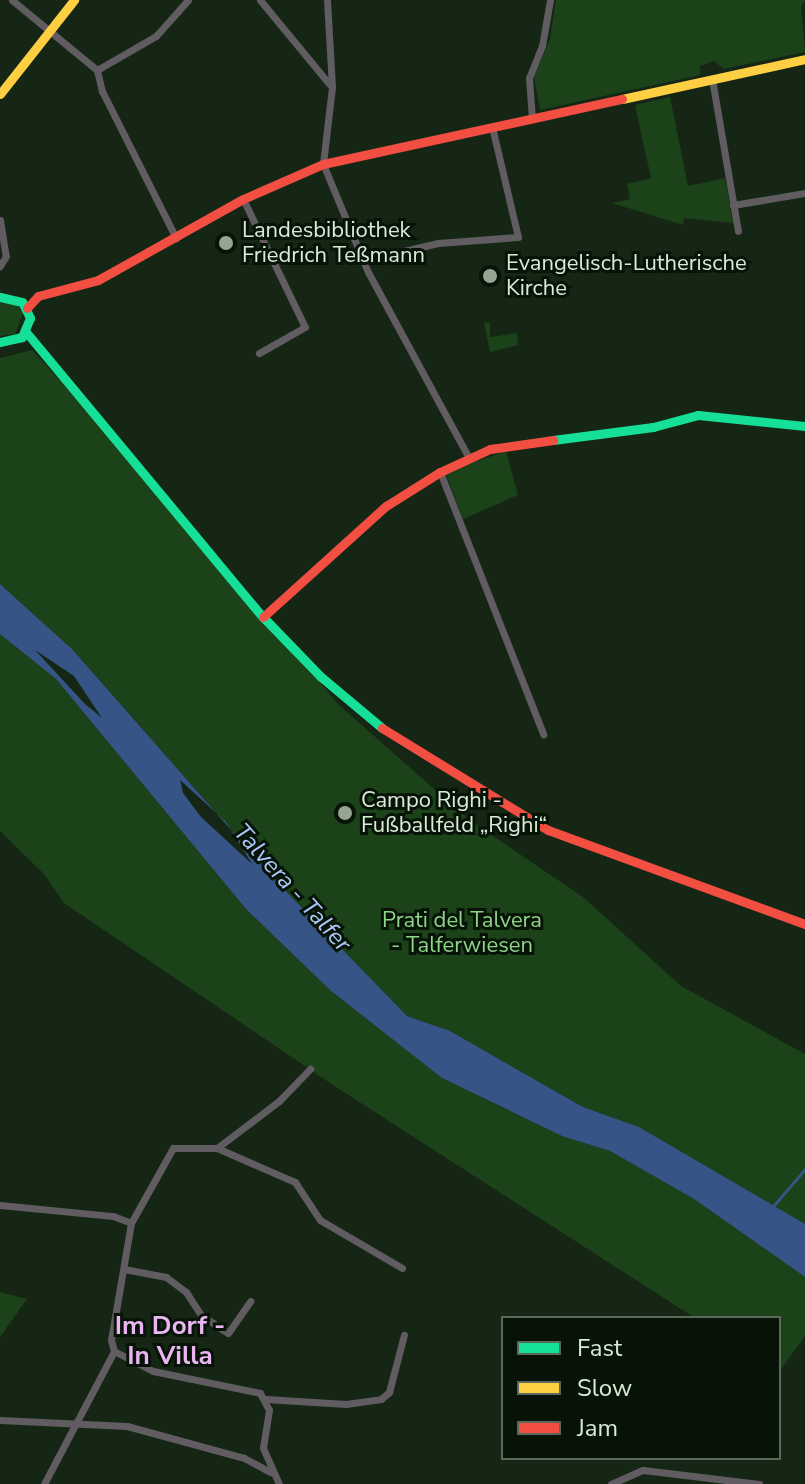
<!DOCTYPE html>
<html>
<head>
<meta charset="utf-8">
<style>
	body { margin:0 }
	#map { position:relative; width:805px; height:1484px; overflow:hidden; background:#152615; font-family:"Nunito Sans",sans-serif }
	div>[style] { position:absolute }
	[style*='--x'] { left:calc(var(--x)*1px); top:calc(var(--y)*1px); width:calc(var(--w)*1px); rotate:calc(var(--a)*1deg) }
	.green>* { inset:0; background:#1c4219 }
	.water>* { inset:0; background:#375486 }
	.stream>* { height:3px; margin:-1.5px; padding:0 1.5px; transform-origin:1.5px; border-radius:1.5px; background:#375486 }
	.street>* { height:7px; margin:-3.5px; padding:0 3.5px; transform-origin:3.5px; border-radius:3.5px; background:#605c61 }
	.fast>* { height:9px; margin:-4.5px; padding:0 4.5px; transform-origin:4.5px; border-radius:4.5px; background:#16e098 }
	.slow>* { height:9px; margin:-4.5px; padding:0 4.5px; transform-origin:4.5px; border-radius:4.5px; background:#ffcf43 }
	.jam>* { height:9px; margin:-4.5px; padding:0 4.5px; transform-origin:4.5px; border-radius:4.5px; background:#f24e42 }
	.dots>* { width:22px; height:22px; translate:-50% -50%; box-sizing:border-box; border:4px solid #061306; border-radius:50% }
	span { translate:-50% -50%; white-space:nowrap; text-align:center; line-height:1.15; -webkit-text-stroke:6px #061306; paint-order:stroke }
	.poi-label { font-size:22px; color:#d8ebd6 }
	.left { translate:0 -50%; text-align:left }
	.park-label { font-size:22px; color:#8ed587 }
	.water-label { font-size:24px; color:#adc9fc; font-style:italic }
	.quarter-label { font-size:26px; color:#eab6f2; font-weight:700 }
	.legend { position:absolute; left:501px; top:1316px; width:280px; height:144px; box-sizing:border-box; background:#061306; border:2px solid #5a6959; margin:0; padding:10px 14px; list-style:none; font-size:24px; color:#d8ebd6 }
	.legend li { display:flex; align-items:center; gap:16px; height:40px }
	.legend b { width:40px; border:2px solid #5a6959 }
</style>
</head>
<body>
<div id="map">
	<div class="green">
		<div style="clip-path:polygon(556px 0,805px 0,801px 7px,805px 52px,724px 69px,714px 61px,700px 66px,700px 75px,540px 110px,534px 77px,550px 39px)"></div>
		<div style="clip-path:polygon(670px 97px,688px 186px,725px 178px,733px 223px,684px 218px,683px 225px,612px 203px,630px 199px,627px 184px,651px 178px,635px 105px)"></div>
		<div style="clip-path:polygon(0 302px,15px 304px,23px 313px,15px 334px,0 336px)"></div>
		<div style="clip-path:polygon(484px 322px,490px 323px,490px 337px,517px 333px,518px 345px,490px 352px)"></div>
		<div style="clip-path:polygon(32px 350px,119px 444px,339px 705px,468px 819px,583px 897px,681px 986px,805px 1054px,805px 1224px,639px 1127px,583px 1107px,450px 1031px,407px 1016px,276px 881px,72px 649px,0 584px,0 358px)"></div>
		<div style="clip-path:polygon(506px 451px,518px 495px,463px 519px,445px 472px)"></div>
		<div style="clip-path:polygon(0 634px,56px 679px,246px 909px,331px 991px,442px 1078px,562px 1136px,610px 1151px,694px 1199px,805px 1277px,805px 1336px,779px 1372px,779px 1318px,695px 1318px,336px 1087px,64px 903px,44px 874px,0 831px)"></div>
		<div style="clip-path:polygon(0 1292px,27px 1299px,0 1337px)"></div>
	</div>
	<div class="water">
		<div style="clip-path:polygon(evenodd,0 584px,72px 649px,276px 881px,407px 1016px,450px 1031px,583px 1107px,639px 1127px,805px 1224px,805px 1277px,694px 1199px,610px 1151px,562px 1136px,442px 1078px,331px 991px,246px 909px,56px 679px,0 634px,0 584px,35px 650px,74px 676px,102px 718px,85px 704px,35px 650px,0 584px,180px 780px,226px 822px,252px 864px,201px 817px,183px 793px,180px 780px)"></div>
	</div>
	<div class="stream">
		<div style="--x:774;--y:1205;--w:48;--a:-49.3"></div>
	</div>
	<div class="street">
		<div style="--x:12;--y:0;--w:110;--a:39.5"></div>
		<div style="--x:97;--y:70;--w:22;--a:77"></div>
		<div style="--x:102;--y:91;--w:165;--a:63.3"></div>
		<div style="--x:260;--y:0;--w:110;--a:50.5"></div>
		<div style="--x:327;--y:0;--w:87;--a:86.7"></div>
		<div style="--x:332;--y:87;--w:78;--a:96.7"></div>
		<div style="--x:323;--y:164;--w:117;--a:67.4"></div>
		<div style="--x:368;--y:272;--w:212;--a:61.5"></div>
		<div style="--x:97;--y:70;--w:68;--a:-30"></div>
		<div style="--x:156;--y:36;--w:48;--a:-48.4"></div>
		<div style="--x:712;--y:79;--w:154;--a:80.3"></div>
		<div style="--x:532;--y:119;--w:41;--a:-94.2"></div>
		<div style="--x:529;--y:78;--w:35;--a:-68"></div>
		<div style="--x:542;--y:46;--w:47;--a:-80.1"></div>
		<div style="--x:243;--y:199;--w:142;--a:64.2"></div>
		<div style="--x:305;--y:327;--w:53;--a:150.5"></div>
		<div style="--x:733;--y:205;--w:73;--a:-9.5"></div>
		<div style="--x:0;--y:220;--w:36;--a:81"></div>
		<div style="--x:6;--y:256;--w:12;--a:121"></div>
		<div style="--x:365;--y:260;--w:75;--a:-13.1"></div>
		<div style="--x:438;--y:243;--w:80;--a:-4.3"></div>
		<div style="--x:518;--y:237;--w:113;--a:-103.3"></div>
		<div style="--x:440;--y:472;--w:282;--a:68.5"></div>
		<div style="--x:217;--y:1148;--w:85;--a:23.6"></div>
		<div style="--x:295;--y:1182;--w:45;--a:56.7"></div>
		<div style="--x:320;--y:1220;--w:95;--a:30.3"></div>
		<div style="--x:0;--y:1205;--w:114;--a:5.6"></div>
		<div style="--x:113;--y:1216;--w:19;--a:21"></div>
		<div style="--x:131;--y:1223;--w:119;--a:99.7"></div>
		<div style="--x:111;--y:1340;--w:11;--a:75"></div>
		<div style="--x:131;--y:1223;--w:86;--a:-60.8"></div>
		<div style="--x:173;--y:1148;--w:44;--a:0"></div>
		<div style="--x:217;--y:1148;--w:78;--a:-37.2"></div>
		<div style="--x:279;--y:1101;--w:45;--a:-45.9"></div>
		<div style="--x:124;--y:1269;--w:43;--a:10.8"></div>
		<div style="--x:166;--y:1277;--w:25;--a:37"></div>
		<div style="--x:186;--y:1292;--w:27;--a:57"></div>
		<div style="--x:201;--y:1315;--w:32;--a:34"></div>
		<div style="--x:228;--y:1333;--w:39;--a:-55"></div>
		<div style="--x:114;--y:1351;--w:44;--a:27.1"></div>
		<div style="--x:153;--y:1371;--w:109;--a:11.6"></div>
		<div style="--x:260;--y:1393;--w:19;--a:62"></div>
		<div style="--x:269;--y:1410;--w:38;--a:99"></div>
		<div style="--x:263;--y:1448;--w:39;--a:66"></div>
		<div style="--x:266;--y:1399;--w:80;--a:3.6"></div>
		<div style="--x:346;--y:1404;--w:35;--a:-8"></div>
		<div style="--x:381;--y:1399;--w:11;--a:-41"></div>
		<div style="--x:389;--y:1392;--w:59;--a:-75.3"></div>
		<div style="--x:0;--y:1420;--w:127;--a:2.7"></div>
		<div style="--x:127;--y:1426;--w:121;--a:15.3"></div>
		<div style="--x:244;--y:1458;--w:30;--a:28"></div>
		<div style="--x:44;--y:1484;--w:150;--a:-62.2"></div>
		<div style="--x:611;--y:1484;--w:35;--a:-24"></div>
		<div style="--x:643;--y:1470;--w:117;--a:6.9"></div>
	</div>
	<div class="fast">
		<div style="--x:0;--y:297;--w:23;--a:13"></div>
		<div style="--x:22;--y:302;--w:18;--a:63"></div>
		<div style="--x:30;--y:318;--w:21;--a:113"></div>
		<div style="--x:22;--y:337;--w:23;--a:167"></div>
		<div style="--x:26;--y:332;--w:371;--a:50.3"></div>
		<div style="--x:263;--y:617;--w:82;--a:46"></div>
		<div style="--x:320;--y:676;--w:81;--a:40"></div>
		<div style="--x:553;--y:440;--w:101;--a:-7.4"></div>
		<div style="--x:653;--y:427;--w:47;--a:-14.9"></div>
		<div style="--x:698;--y:415;--w:108;--a:5.9"></div>
	</div>
	<div class="slow">
		<div style="--x:0;--y:94;--w:120;--a:-51.8"></div>
		<div style="--x:622;--y:99;--w:187;--a:-12.3"></div>
	</div>
	<div class="jam">
		<div style="--x:27;--y:308;--w:16;--a:-47"></div>
		<div style="--x:38;--y:296;--w:62;--a:-14.9"></div>
		<div style="--x:98;--y:280;--w:166;--a:-29.2"></div>
		<div style="--x:243;--y:199;--w:87;--a:-23.6"></div>
		<div style="--x:323;--y:164;--w:306;--a:-12.3"></div>
		<div style="--x:263;--y:617;--w:166;--a:-42.1"></div>
		<div style="--x:386;--y:506;--w:64;--a:-32.2"></div>
		<div style="--x:440;--y:472;--w:55;--a:-24.7"></div>
		<div style="--x:490;--y:449;--w:64;--a:-8.1"></div>
		<div style="--x:382;--y:728;--w:195;--a:31.6"></div>
		<div style="--x:548;--y:830;--w:274;--a:20.1"></div>
	</div>
	<div class="dots">
		<div style="left:226px;top:243px;background:#94a692"></div>
		<div style="left:490px;top:276px;background:#94a692"></div>
		<div style="left:345px;top:813px;background:#94a692"></div>
	</div>
	<div class="poi-label">
		<span class="left" style="left:242px;top:243px">Landesbibliothek<br>Friedrich Teßmann</span>
		<span class="left" style="left:506px;top:276px">Evangelisch-Lutherische<br>Kirche</span>
		<span class="left" style="left:361px;top:813px">Campo Righi -<br>Fußballfeld „Righi“</span>
	</div>
	<div class="park-label">
		<span style="left:462px;top:933px">Prati del Talvera<br>- Talferwiesen</span>
	</div>
	<div class="water-label">
		<span style="left:292px;top:888px;rotate:48deg">Talvera - Talfer</span>
	</div>
	<div class="quarter-label">
		<span style="left:170px;top:1341px">Im Dorf -<br>In Villa</span>
	</div>
	<ul class="legend">
	<li><b style="height:10px;background:#16e098"></b>Fast</li>
	<li><b style="height:10px;background:#ffcf43"></b>Slow</li>
	<li><b style="height:10px;background:#f24e42"></b>Jam</li>
	</ul>
</div>
</body>
</html>
